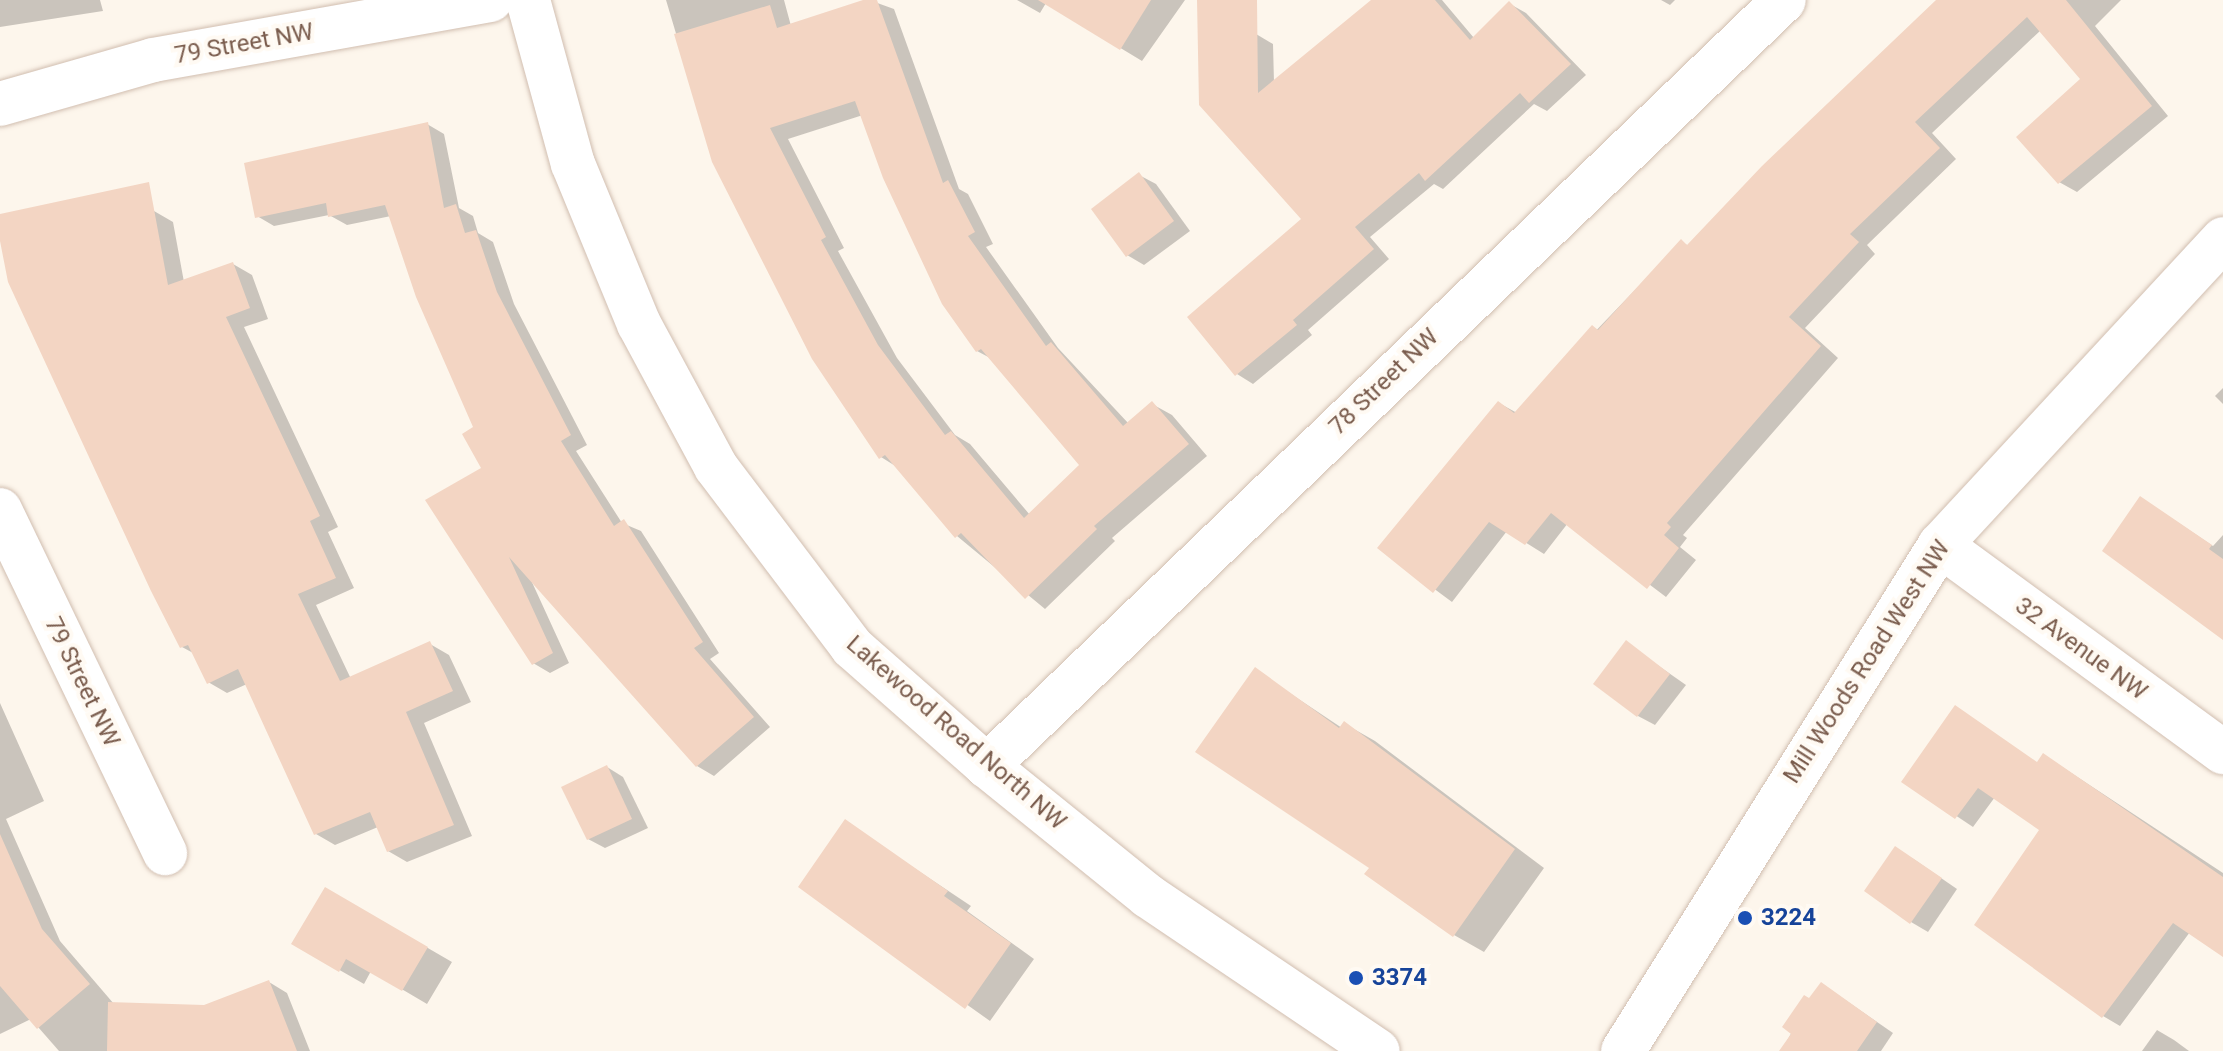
<!DOCTYPE html>
<html>
<head>
<meta charset="utf-8">
<style>
	body { margin:0 }
	#map { position:relative; width:2223px; height:1051px; overflow:hidden; background:#fdf6ec; font-family:Roboto,sans-serif }
	div>[style] { position:absolute }
	[style*='--x'] { left:calc(var(--x)*1px); top:calc(var(--y)*1px); width:calc(var(--w)*1px); rotate:calc(var(--a)*1deg) }
	.shadow>* { inset:0; background:#0003 }
	.building>* { inset:0; background:#f3d5c3 }
	.roads { filter:drop-shadow(0 0 2px #d1beb0) drop-shadow(0 0 2px #d1beb0) }
	.minor>* { height:44px; margin:-22px; padding:0 22px; transform-origin:22px; border-radius:22px; background:#fff }
	.dots>* { width:22px; height:22px; translate:-50% -50%; box-sizing:border-box; border:4px solid #fffaf3; border-radius:50% }
	span { translate:-50% -50%; white-space:nowrap; text-align:center; line-height:1.15; -webkit-text-stroke:8px #fffaf3; paint-order:stroke }
	.street-label { font-size:24px; color:#7a5c4d }
	.transit-label { font-size:24px; color:#164399; font-weight:700 }
	.left { translate:0 -50%; text-align:left }
</style>
</head>
<body>
<div id="map">
	<div class="shadow">
		<div style="clip-path:polygon(0 0,100px 0,103px 11px,0 27px)"></div>
		<div style="clip-path:polygon(evenodd,666px 0,784px 0,791px 26px,869px 0,894px 9px,959px 189px,968px 194px,993px 244px,986px 247px,1058px 348px,1129px 424px,1152px 404px,1172px 415px,1207px 456px,1112px 538px,1115px 541px,1045px 609px,957px 536px,897px 467px,881px 457px,814px 358px,714px 161px,666px 0,863px 115px,977px 351px,992px 359px,1081px 465px,1030px 515px,970px 444px,955px 435px,897px 358px,838px 251px,844px 248px,788px 139px,863px 115px)"></div>
		<div style="clip-path:polygon(1017px 0,1185px 0,1142px 61px,1046px 3px,1040px 13px)"></div>
		<div style="clip-path:polygon(1199px 0,1273px 44px,1274px 82px,1375px 0,1442px 0,1474px 38px,1510px 4px,1526px 13px,1586px 75px,1547px 111px,1534px 104px,1443px 189px,1434px 184px,1370px 237px,1389px 259px,1308px 330px,1312px 335px,1253px 384px,1237px 374px,1304px 219px)"></div>
		<div style="clip-path:polygon(1661px 0,1675px 0,1670px 5px)"></div>
		<div style="clip-path:polygon(1939px 0,2121px 0,2095px 26px,2168px 116px,2077px 192px,2059px 182px,2083px 79px,2041px 30px,1932px 133px,1956px 159px,1867px 245px,1875px 254px,1805px 328px,1838px 358px,1683px 535px,1687px 538px,1680px 547px,1696px 560px,1666px 597px,1568px 523px,1544px 554px,1507px 531px,1452px 602px,1379px 548px,1499px 403px,1517px 413px,1681px 242px,1689px 246px)"></div>
		<div style="clip-path:polygon(427px 124px,444px 134px,459px 208px,473px 216px,478px 233px,493px 242px,514px 304px,587px 445px,576px 451px,622px 523px,641px 531px,719px 653px,710px 659px,770px 727px,714px 776px,697px 766px,531px 580px,569px 663px,550px 673px,533px 663px,476px 428px,391px 216px,347px 225px,329px 215px,274px 226px,257px 216px)"></div>
		<div style="clip-path:polygon(1139px 175px,1156px 184px,1190px 231px,1144px 265px,1127px 255px)"></div>
		<div style="clip-path:polygon(154px 211px,173px 222px,184px 282px,233px 264px,252px 275px,268px 319px,244px 327px,338px 527px,328px 532px,354px 588px,316px 605px,351px 679px,430px 644px,449px 655px,471px 702px,424px 723px,472px 836px,407px 862px,388px 851px,378px 827px,335px 845px,316px 834px,247px 684px,227px 693px,208px 682px,195px 654px,182px 647px,0 230px,0 216px)"></div>
		<div style="clip-path:polygon(2223px 388px,2223px 404px,2215px 396px)"></div>
		<div style="clip-path:polygon(2141px 498px,2213px 546px,2223px 535px,2223px 637px)"></div>
		<div style="clip-path:polygon(1626px 643px,1686px 685px,1655px 725px,1638px 716px)"></div>
		<div style="clip-path:polygon(1255px 670px,1342px 728px,1345px 724px,1375px 741px,1544px 868px,1484px 952px,1454px 935px,1372px 867px)"></div>
		<div style="clip-path:polygon(0 703px,44px 801px,6px 819px,60px 941px,114px 1004px,204px 1007px,269px 982px,287px 993px,310px 1051px,59px 1051px,31px 1019px,0 1034px)"></div>
		<div style="clip-path:polygon(2044px 755px,2223px 873px,2223px 955px,2190px 932px,2120px 1026px,2103px 1016px,2042px 829px,1995px 797px,1973px 827px,1904px 781px,2038px 763px)"></div>
		<div style="clip-path:polygon(607px 767px,623px 777px,648px 828px,605px 848px,588px 839px)"></div>
		<div style="clip-path:polygon(845px 822px,971px 906px,967px 911px,1034px 959px,990px 1021px,800px 886px)"></div>
		<div style="clip-path:polygon(1912px 858px,1957px 889px,1928px 932px,1911px 922px)"></div>
		<div style="clip-path:polygon(326px 889px,452px 962px,427px 1004px,371px 971px,364px 984px,294px 944px)"></div>
		<div style="clip-path:polygon(1838px 995px,1893px 1033px,1881px 1051px,1781px 1051px,1810px 1001px)"></div>
		<div style="clip-path:polygon(2157px 1030px,2174px 1040px,2189px 1051px,2142px 1051px)"></div>
	</div>
	<div class="building">
		<div style="clip-path:polygon(evenodd,863px 0,877px 0,943px 183px,948px 180px,975px 232px,968px 236px,1046px 346px,1051px 342px,1123px 426px,1152px 401px,1189px 444px,1094px 526px,1097px 529px,1025px 599px,961px 533px,955px 538px,885px 455px,879px 459px,812px 359px,712px 162px,674px 34px,770px 5px,777px 28px,863px 0,855px 101px,883px 178px,942px 304px,976px 352px,981px 349px,1079px 465px,1024px 518px,951px 431px,945px 435px,878px 345px,821px 240px,826px 237px,770px 128px,855px 101px)"></div>
		<div style="clip-path:polygon(1038px 0,1151px 0,1120px 50px)"></div>
		<div style="clip-path:polygon(1197px 0,1257px 0,1258px 93px,1371px 0,1435px 0,1470px 40px,1509px 1px,1571px 64px,1529px 103px,1520px 93px,1425px 181px,1419px 173px,1355px 227px,1374px 249px,1293px 320px,1297px 325px,1235px 376px,1187px 317px,1301px 219px,1199px 105px)"></div>
		<div style="clip-path:polygon(1936px 0,2066px 0,2152px 106px,2058px 184px,2016px 137px,2080px 79px,2027px 17px,1915px 122px,1940px 148px,1850px 234px,1859px 242px,1789px 317px,1821px 346px,1667px 523px,1671px 527px,1664px 535px,1679px 548px,1647px 589px,1551px 513px,1525px 545px,1489px 522px,1433px 593px,1377px 548px,1498px 401px,1514px 413px,1592px 325px,1598px 330px,1681px 239px,1687px 245px,1762px 166px)"></div>
		<div style="clip-path:polygon(428px 122px,444px 208px,456px 204px,465px 233px,476px 230px,497px 292px,571px 435px,561px 441px,614px 526px,624px 519px,703px 642px,694px 648px,754px 717px,696px 767px,509px 557px,553px 653px,532px 665px,425px 500px,481px 468px,462px 434px,473px 427px,416px 297px,385px 205px,328px 217px,326px 203px,255px 218px,244px 163px)"></div>
		<div style="clip-path:polygon(1139px 172px,1174px 221px,1126px 257px,1091px 209px)"></div>
		<div style="clip-path:polygon(149px 182px,168px 285px,233px 262px,250px 308px,226px 317px,320px 516px,310px 521px,336px 578px,298px 594px,340px 681px,430px 641px,453px 691px,406px 712px,454px 825px,387px 852px,370px 812px,314px 835px,238px 669px,207px 684px,188px 645px,180px 648px,151px 591px,8px 282px,0 241px,0 214px)"></div>
		<div style="clip-path:polygon(2140px 496px,2212px 545px,2209px 549px,2223px 559px,2223px 640px,2102px 551px)"></div>
		<div style="clip-path:polygon(1626px 640px,1670px 674px,1637px 717px,1593px 684px)"></div>
		<div style="clip-path:polygon(1255px 667px,1339px 728px,1344px 721px,1515px 849px,1453px 937px,1364px 874px,1369px 868px,1195px 752px)"></div>
		<div style="clip-path:polygon(1955px 705px,2037px 762px,2043px 753px,2223px 877px,2223px 957px,2173px 923px,2102px 1018px,1974px 925px,2039px 830px,1978px 788px,1955px 819px,1901px 782px)"></div>
		<div style="clip-path:polygon(607px 765px,632px 819px,587px 840px,561px 787px)"></div>
		<div style="clip-path:polygon(845px 819px,948px 891px,944px 896px,1011px 943px,965px 1009px,798px 887px)"></div>
		<div style="clip-path:polygon(0 834px,42px 929px,90px 984px,37px 1029px,0 986px)"></div>
		<div style="clip-path:polygon(1895px 846px,1942px 878px,1910px 924px,1864px 891px)"></div>
		<div style="clip-path:polygon(325px 887px,428px 947px,402px 991px,346px 959px,339px 972px,291px 944px)"></div>
		<div style="clip-path:polygon(269px 980px,297px 1051px,107px 1051px,108px 1002px,204px 1005px)"></div>
		<div style="clip-path:polygon(1821px 982px,1877px 1022px,1857px 1051px,1779px 1051px,1791px 1034px,1782px 1027px,1804px 995px,1809px 998px)"></div>
	</div>
	<div class="roads">
		<div class="minor">
			<div style="--x:528;--y:0;--w:170;--a:74.7"></div>
			<div style="--x:573;--y:164;--w:173;--a:67.6"></div>
			<div style="--x:639;--y:324;--w:162;--a:61.7"></div>
			<div style="--x:716;--y:467;--w:226;--a:52.9"></div>
			<div style="--x:852;--y:647;--w:180;--a:41.4"></div>
			<div style="--x:987;--y:766;--w:207;--a:38.9"></div>
			<div style="--x:1148;--y:896;--w:277;--a:34"></div>
			<div style="--x:0;--y:104;--w:159;--a:-16"></div>
			<div style="--x:153;--y:60;--w:343;--a:-10.1"></div>
			<div style="--x:0;--y:510;--w:381;--a:64.3"></div>
			<div style="--x:1940;--y:545;--w:351;--a:36.2"></div>
			<div style="--x:987;--y:766;--w:1105;--a:-43.86"></div>
			<div style="--x:1623;--y:1051;--w:597;--a:-57.93"></div>
			<div style="--x:1940;--y:545;--w:417;--a:-47.2"></div>
		</div>
	</div>
	<div class="dots">
		<div style="left:1745px;top:918px;background:#1a4fb4"></div>
		<div style="left:1356px;top:978px;background:#1a4fb4"></div>
	</div>
	<div class="street-label">
		<span style="left:244px;top:44px;rotate:-10deg">79 Street NW</span>
		<span style="left:1384px;top:382px;rotate:-44deg">78 Street NW</span>
		<span style="left:2081px;top:649px;rotate:36deg">32 Avenue NW</span>
		<span style="left:1867px;top:662px;rotate:-57deg">Mill Woods Road West NW</span>
		<span style="left:82px;top:682px;rotate:64deg">79 Street NW</span>
		<span style="left:956px;top:733px;rotate:41deg">Lakewood Road North NW</span>
	</div>
	<div class="transit-label">
		<span class="left" style="left:1761px;top:918px">3224</span>
		<span class="left" style="left:1372px;top:978px">3374</span>
	</div>
</div>
</body>
</html>
